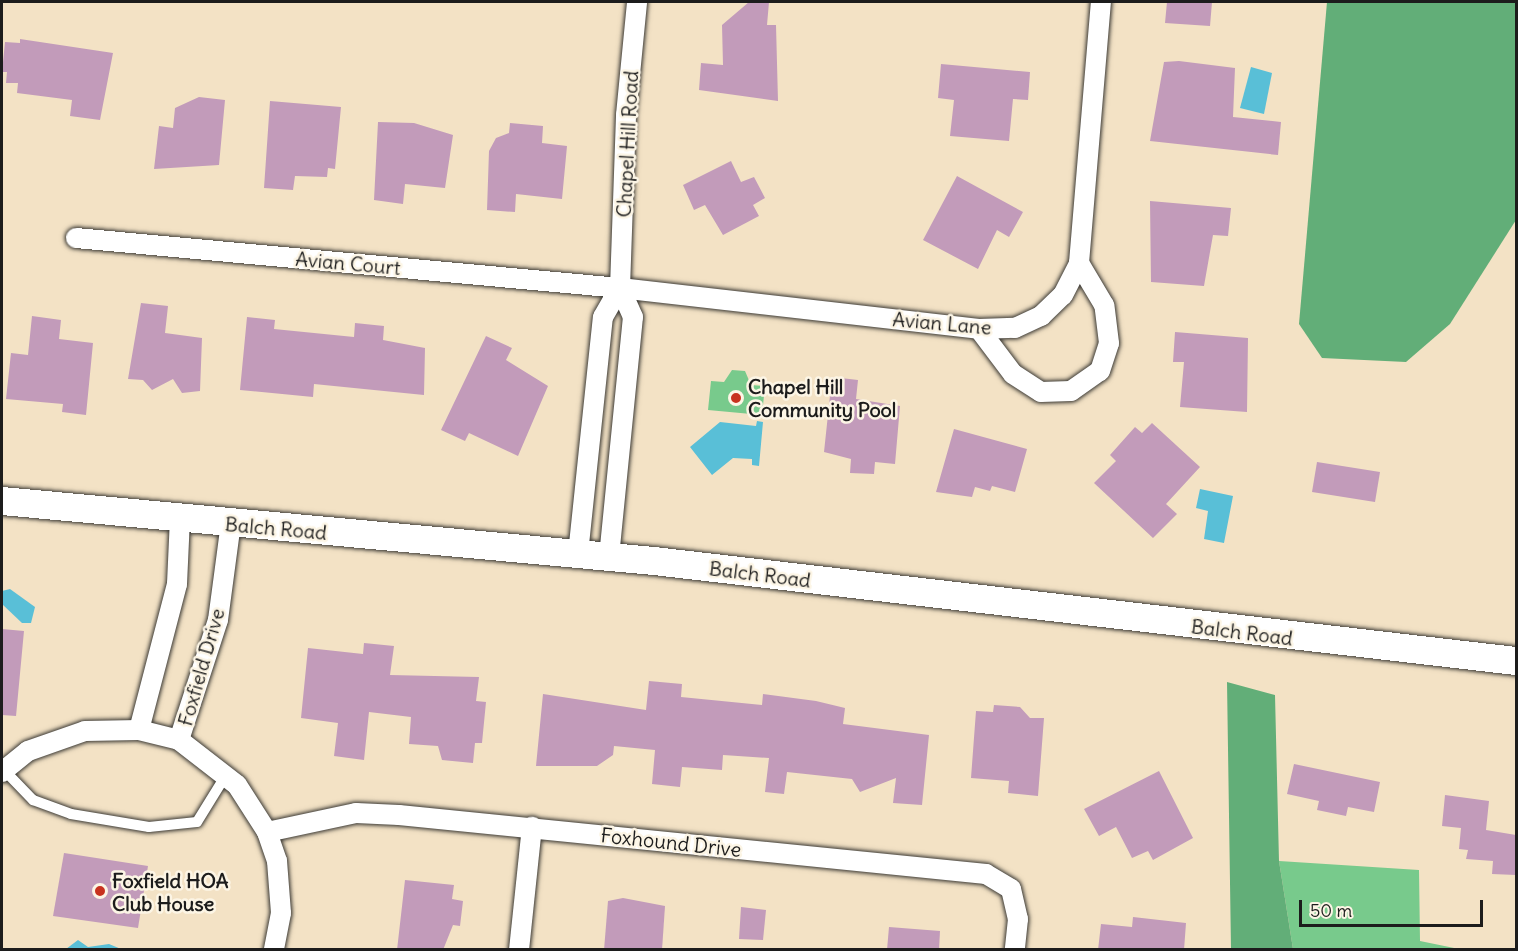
<!DOCTYPE html>
<html>
<head>
<meta charset="utf-8">
<style>
	body { margin:0 }
	#map { position:relative; width:1518px; height:951px; overflow:hidden; background:#f3e2c5; font-family:Delius,sans-serif }
	div>[style] { position:absolute }
	[style*='--x'] { left:calc(var(--x)*1px); top:calc(var(--y)*1px); width:calc(var(--w)*1px); rotate:calc(var(--a)*1deg) }
	.green>* { inset:0; background:#78ca8c }
	.forest>* { inset:0; background:#62ae78 }
	.water>* { inset:0; background:#59bfd7 }
	.building>* { inset:0; background:#c29bba }
	.roads { filter:drop-shadow(0 0 2px #3c3a35) drop-shadow(0 0 2px #3c3a35) }
	.lane>* { height:10px; margin:-5px; padding:0 5px; transform-origin:5px; border-radius:5px; background:#fff }
	.street>* { height:20px; margin:-10px; padding:0 10px; transform-origin:10px; border-radius:10px; background:#fff }
	.secondary>* { height:28px; margin:-14px; padding:0 14px; transform-origin:14px; border-radius:14px; background:#fff }
	.dots>* { width:16px; height:16px; translate:-50% -50%; box-sizing:border-box; border:3px solid #fcf5e5; border-radius:50% }
	span { translate:-50% -50%; white-space:nowrap; text-align:center; line-height:1.15; -webkit-text-stroke:5px #fcf5e5; paint-order:stroke }
	.street-label { font-size:20px; color:#1c1c1c }
	.poi-label { font-size:20px; color:#1c1c1c; font-weight:700 }
	.left { translate:0 -50%; text-align:left }
	.frame { position:absolute; inset:0; border:3px solid #1c1c1c; pointer-events:none }
	.scale { position:absolute; left:1299px; top:900px; width:184px; height:27px; box-sizing:border-box; border:3px solid #1c1c1c; border-top:0; padding-left:8px; font-size:18px; line-height:21px; white-space:nowrap; color:#1c1c1c; -webkit-text-stroke:4px #fcf5e5; paint-order:stroke }
</style>
</head>
<body>
<div id="map">
	<div class="green">
		<div style="clip-path:polygon(732px 370px,745px 371px,751px 385px,765px 386px,762px 415px,708px 410px,711px 381px,724px 382px)"></div>
		<div style="clip-path:polygon(1279px 861px,1419px 870px,1420px 941px,1459px 949px,1293px 949px)"></div>
	</div>
	<div class="forest">
		<div style="clip-path:polygon(1327px 2px,1516px 2px,1516px 220px,1450px 324px,1406px 362px,1322px 358px,1299px 324px)"></div>
		<div style="clip-path:polygon(1227px 682px,1275px 695px,1279px 861px,1293px 949px,1231px 949px)"></div>
	</div>
	<div class="water">
		<div style="clip-path:polygon(1251px 67px,1272px 73px,1264px 114px,1240px 108px)"></div>
		<div style="clip-path:polygon(757px 421px,763px 422px,759px 466px,752px 465px,752px 459px,733px 458px,712px 475px,690px 447px,720px 422px,756px 426px)"></div>
		<div style="clip-path:polygon(1200px 489px,1233px 496px,1224px 543px,1204px 539px,1208px 511px,1196px 508px)"></div>
		<div style="clip-path:polygon(10px 589px,35px 607px,31px 623px,22px 623px,2px 604px,2px 591px)"></div>
		<div style="clip-path:polygon(78px 940px,88px 947px,109px 944px,121px 949px,66px 949px)"></div>
	</div>
	<div class="building">
		<div style="clip-path:polygon(749px 2px,769px 2px,767px 25px,776px 25px,778px 101px,699px 90px,701px 63px,723px 65px,722px 25px)"></div>
		<div style="clip-path:polygon(1167px 2px,1212px 2px,1210px 26px,1165px 23px)"></div>
		<div style="clip-path:polygon(20px 39px,113px 53px,100px 120px,70px 116px,72px 100px,17px 93px,18px 83px,6px 83px,7px 72px,2px 72px,5px 42px,20px 43px)"></div>
		<div style="clip-path:polygon(1179px 61px,1235px 68px,1233px 117px,1281px 122px,1278px 155px,1150px 141px,1164px 62px)"></div>
		<div style="clip-path:polygon(941px 64px,1030px 72px,1028px 100px,1013px 99px,1009px 141px,950px 136px,954px 100px,938px 98px)"></div>
		<div style="clip-path:polygon(199px 97px,225px 100px,219px 165px,154px 169px,159px 126px,173px 128px,175px 108px)"></div>
		<div style="clip-path:polygon(270px 101px,341px 107px,335px 169px,328px 168px,327px 177px,295px 176px,293px 190px,264px 188px)"></div>
		<div style="clip-path:polygon(378px 122px,414px 123px,453px 135px,445px 188px,405px 184px,403px 204px,374px 200px)"></div>
		<div style="clip-path:polygon(510px 123px,543px 126px,542px 143px,567px 146px,562px 199px,516px 194px,515px 212px,487px 210px,489px 151px,496px 138px,509px 133px)"></div>
		<div style="clip-path:polygon(731px 161px,741px 182px,754px 177px,765px 198px,753px 205px,759px 216px,723px 235px,705px 205px,694px 210px,683px 185px)"></div>
		<div style="clip-path:polygon(957px 176px,1023px 212px,1009px 237px,997px 230px,978px 269px,923px 240px)"></div>
		<div style="clip-path:polygon(1150px 201px,1231px 208px,1228px 236px,1213px 235px,1204px 286px,1151px 282px)"></div>
		<div style="clip-path:polygon(141px 303px,168px 306px,165px 333px,202px 338px,200px 391px,182px 393px,173px 379px,152px 390px,143px 380px,128px 379px)"></div>
		<div style="clip-path:polygon(32px 316px,61px 320px,59px 339px,93px 343px,86px 415px,62px 412px,63px 404px,6px 399px,11px 353px,28px 355px)"></div>
		<div style="clip-path:polygon(247px 317px,275px 320px,274px 329px,354px 337px,355px 323px,384px 326px,383px 340px,425px 348px,424px 395px,314px 384px,313px 397px,240px 390px)"></div>
		<div style="clip-path:polygon(1175px 332px,1248px 338px,1247px 412px,1180px 407px,1184px 362px,1173px 362px)"></div>
		<div style="clip-path:polygon(486px 336px,512px 348px,506px 360px,548px 386px,518px 456px,469px 433px,465px 441px,441px 430px)"></div>
		<div style="clip-path:polygon(832px 377px,858px 380px,856px 399px,900px 406px,895px 464px,875px 462px,874px 474px,850px 473px,851px 459px,824px 452px)"></div>
		<div style="clip-path:polygon(1152px 423px,1200px 467px,1166px 504px,1177px 514px,1153px 538px,1094px 483px,1116px 461px,1110px 455px,1135px 427px,1142px 433px)"></div>
		<div style="clip-path:polygon(954px 429px,1027px 449px,1015px 492px,992px 486px,990px 491px,975px 487px,972px 497px,936px 492px)"></div>
		<div style="clip-path:polygon(1317px 462px,1380px 472px,1375px 502px,1312px 492px)"></div>
		<div style="clip-path:polygon(2px 629px,24px 631px,16px 716px,2px 715px)"></div>
		<div style="clip-path:polygon(364px 643px,394px 646px,390px 675px,479px 677px,476px 701px,486px 702px,482px 743px,475px 743px,473px 763px,442px 760px,438px 746px,409px 744px,411px 717px,369px 712px,364px 760px,334px 756px,338px 723px,301px 718px,308px 648px,363px 654px)"></div>
		<div style="clip-path:polygon(649px 681px,682px 684px,681px 697px,762px 705px,763px 694px,816px 701px,845px 708px,843px 724px,929px 735px,922px 805px,893px 803px,896px 778px,860px 792px,852px 779px,787px 772px,784px 794px,765px 792px,769px 758px,723px 755px,722px 770px,682px 767px,680px 787px,652px 784px,655px 750px,614px 746px,613px 755px,597px 766px,536px 766px,543px 694px,646px 710px)"></div>
		<div style="clip-path:polygon(994px 705px,1020px 707px,1030px 718px,1044px 718px,1038px 796px,1008px 793px,1009px 781px,971px 778px,976px 711px,993px 712px)"></div>
		<div style="clip-path:polygon(1294px 764px,1380px 782px,1374px 812px,1348px 807px,1346px 816px,1317px 810px,1319px 801px,1287px 794px)"></div>
		<div style="clip-path:polygon(1159px 771px,1193px 838px,1153px 860px,1148px 851px,1132px 858px,1116px 827px,1099px 836px,1084px 809px)"></div>
		<div style="clip-path:polygon(1445px 795px,1489px 801px,1486px 830px,1516px 835px,1516px 875px,1492px 874px,1493px 861px,1466px 859px,1468px 850px,1459px 849px,1461px 828px,1442px 826px)"></div>
		<div style="clip-path:polygon(64px 853px,148px 866px,138px 928px,53px 916px)"></div>
		<div style="clip-path:polygon(405px 880px,454px 885px,452px 899px,463px 901px,460px 926px,453px 925px,443px 950px,397px 950px)"></div>
		<div style="clip-path:polygon(623px 898px,665px 906px,662px 950px,604px 950px,608px 901px)"></div>
		<div style="clip-path:polygon(741px 907px,766px 910px,763px 940px,739px 939px)"></div>
		<div style="clip-path:polygon(1133px 917px,1186px 923px,1184px 950px,1098px 950px,1101px 924px,1132px 927px)"></div>
		<div style="clip-path:polygon(889px 927px,940px 931px,939px 950px,887px 950px)"></div>
	</div>
	<div class="roads">
		<div class="lane">
			<div style="--x:4;--y:770;--w:42;--a:46"></div>
			<div style="--x:33;--y:800;--w:40;--a:20.2"></div>
			<div style="--x:71;--y:814;--w:79;--a:9.5"></div>
			<div style="--x:149;--y:827;--w:48;--a:-5.9"></div>
			<div style="--x:197;--y:822;--w:55;--a:-58.3"></div>
		</div>
		<div class="street">
			<div style="--x:76;--y:238;--w:546;--a:5.25"></div>
			<div style="--x:620;--y:288;--w:361;--a:6.5"></div>
			<div style="--x:979;--y:329;--w:36;--a:-2"></div>
			<div style="--x:1015;--y:328;--w:29;--a:-25"></div>
			<div style="--x:1041;--y:316;--w:30;--a:-44"></div>
			<div style="--x:1063;--y:295;--w:36;--a:-63"></div>
			<div style="--x:1079;--y:263;--w:262;--a:-85.2"></div>
			<div style="--x:979;--y:329;--w:56;--a:52.9"></div>
			<div style="--x:1013;--y:374;--w:33;--a:33"></div>
			<div style="--x:1041;--y:392;--w:30;--a:-2"></div>
			<div style="--x:1071;--y:391;--w:35;--a:-35"></div>
			<div style="--x:1100;--y:371;--w:29;--a:-72"></div>
			<div style="--x:1109;--y:343;--w:38;--a:-97"></div>
			<div style="--x:1104;--y:305;--w:49;--a:-120.8"></div>
			<div style="--x:578;--y:554;--w:238;--a:-84"></div>
			<div style="--x:603;--y:317;--w:34;--a:-60"></div>
			<div style="--x:609;--y:557;--w:241;--a:-84.3"></div>
			<div style="--x:633;--y:317;--w:32;--a:-114"></div>
			<div style="--x:620;--y:288;--w:173;--a:-88"></div>
			<div style="--x:626;--y:115;--w:114;--a:-84.4"></div>
			<div style="--x:139;--y:730;--w:151;--a:-75.4"></div>
			<div style="--x:177;--y:584;--w:65;--a:-87.4"></div>
			<div style="--x:179;--y:740;--w:126;--a:-72"></div>
			<div style="--x:218;--y:620;--w:98;--a:-82.4"></div>
			<div style="--x:2;--y:772;--w:33;--a:-39"></div>
			<div style="--x:28;--y:751;--w:60;--a:-19.3"></div>
			<div style="--x:85;--y:731;--w:54;--a:-1.1"></div>
			<div style="--x:139;--y:730;--w:41;--a:14"></div>
			<div style="--x:179;--y:740;--w:73;--a:37.8"></div>
			<div style="--x:237;--y:785;--w:56;--a:57.4"></div>
			<div style="--x:267;--y:832;--w:31;--a:71"></div>
			<div style="--x:277;--y:861;--w:52;--a:85.6"></div>
			<div style="--x:281;--y:913;--w:38;--a:101"></div>
			<div style="--x:267;--y:832;--w:91;--a:-12.1"></div>
			<div style="--x:356;--y:813;--w:43;--a:2.7"></div>
			<div style="--x:399;--y:815;--w:590;--a:5.74"></div>
			<div style="--x:986;--y:874;--w:29;--a:31"></div>
			<div style="--x:1011;--y:889;--w:31;--a:77"></div>
			<div style="--x:1018;--y:919;--w:31;--a:96"></div>
			<div style="--x:519;--y:950;--w:124;--a:-84"></div>
		</div>
		<div class="secondary">
			<div style="--x:2;--y:501;--w:655;--a:5.26"></div>
			<div style="--x:654;--y:561;--w:868;--a:6.62"></div>
		</div>
	</div>
	<div class="dots">
		<div style="left:736px;top:398px;background:#c8321e"></div>
		<div style="left:100px;top:891px;background:#c8321e"></div>
	</div>
	<div class="street-label">
		<span style="left:627px;top:144px;rotate:-87deg">Chapel Hill Road</span>
		<span style="left:348px;top:263px;rotate:5deg">Avian Court</span>
		<span style="left:942px;top:323px;rotate:5deg">Avian Lane</span>
		<span style="left:276px;top:528px;rotate:5deg">Balch Road</span>
		<span style="left:760px;top:574px;rotate:7deg">Balch Road</span>
		<span style="left:1242px;top:632px;rotate:7deg">Balch Road</span>
		<span style="left:201px;top:667px;rotate:-74deg">Foxfield Drive</span>
		<span style="left:671px;top:842px;rotate:6deg">Foxhound Drive</span>
	</div>
	<div class="poi-label">
		<span class="left" style="left:748px;top:398px">Chapel Hill<br>Community Pool</span>
		<span class="left" style="left:112px;top:892px">Foxfield HOA<br>Club House</span>
	</div>
	<div class="frame"></div>
	<div class="scale">50 m</div>
</div>
</body>
</html>
